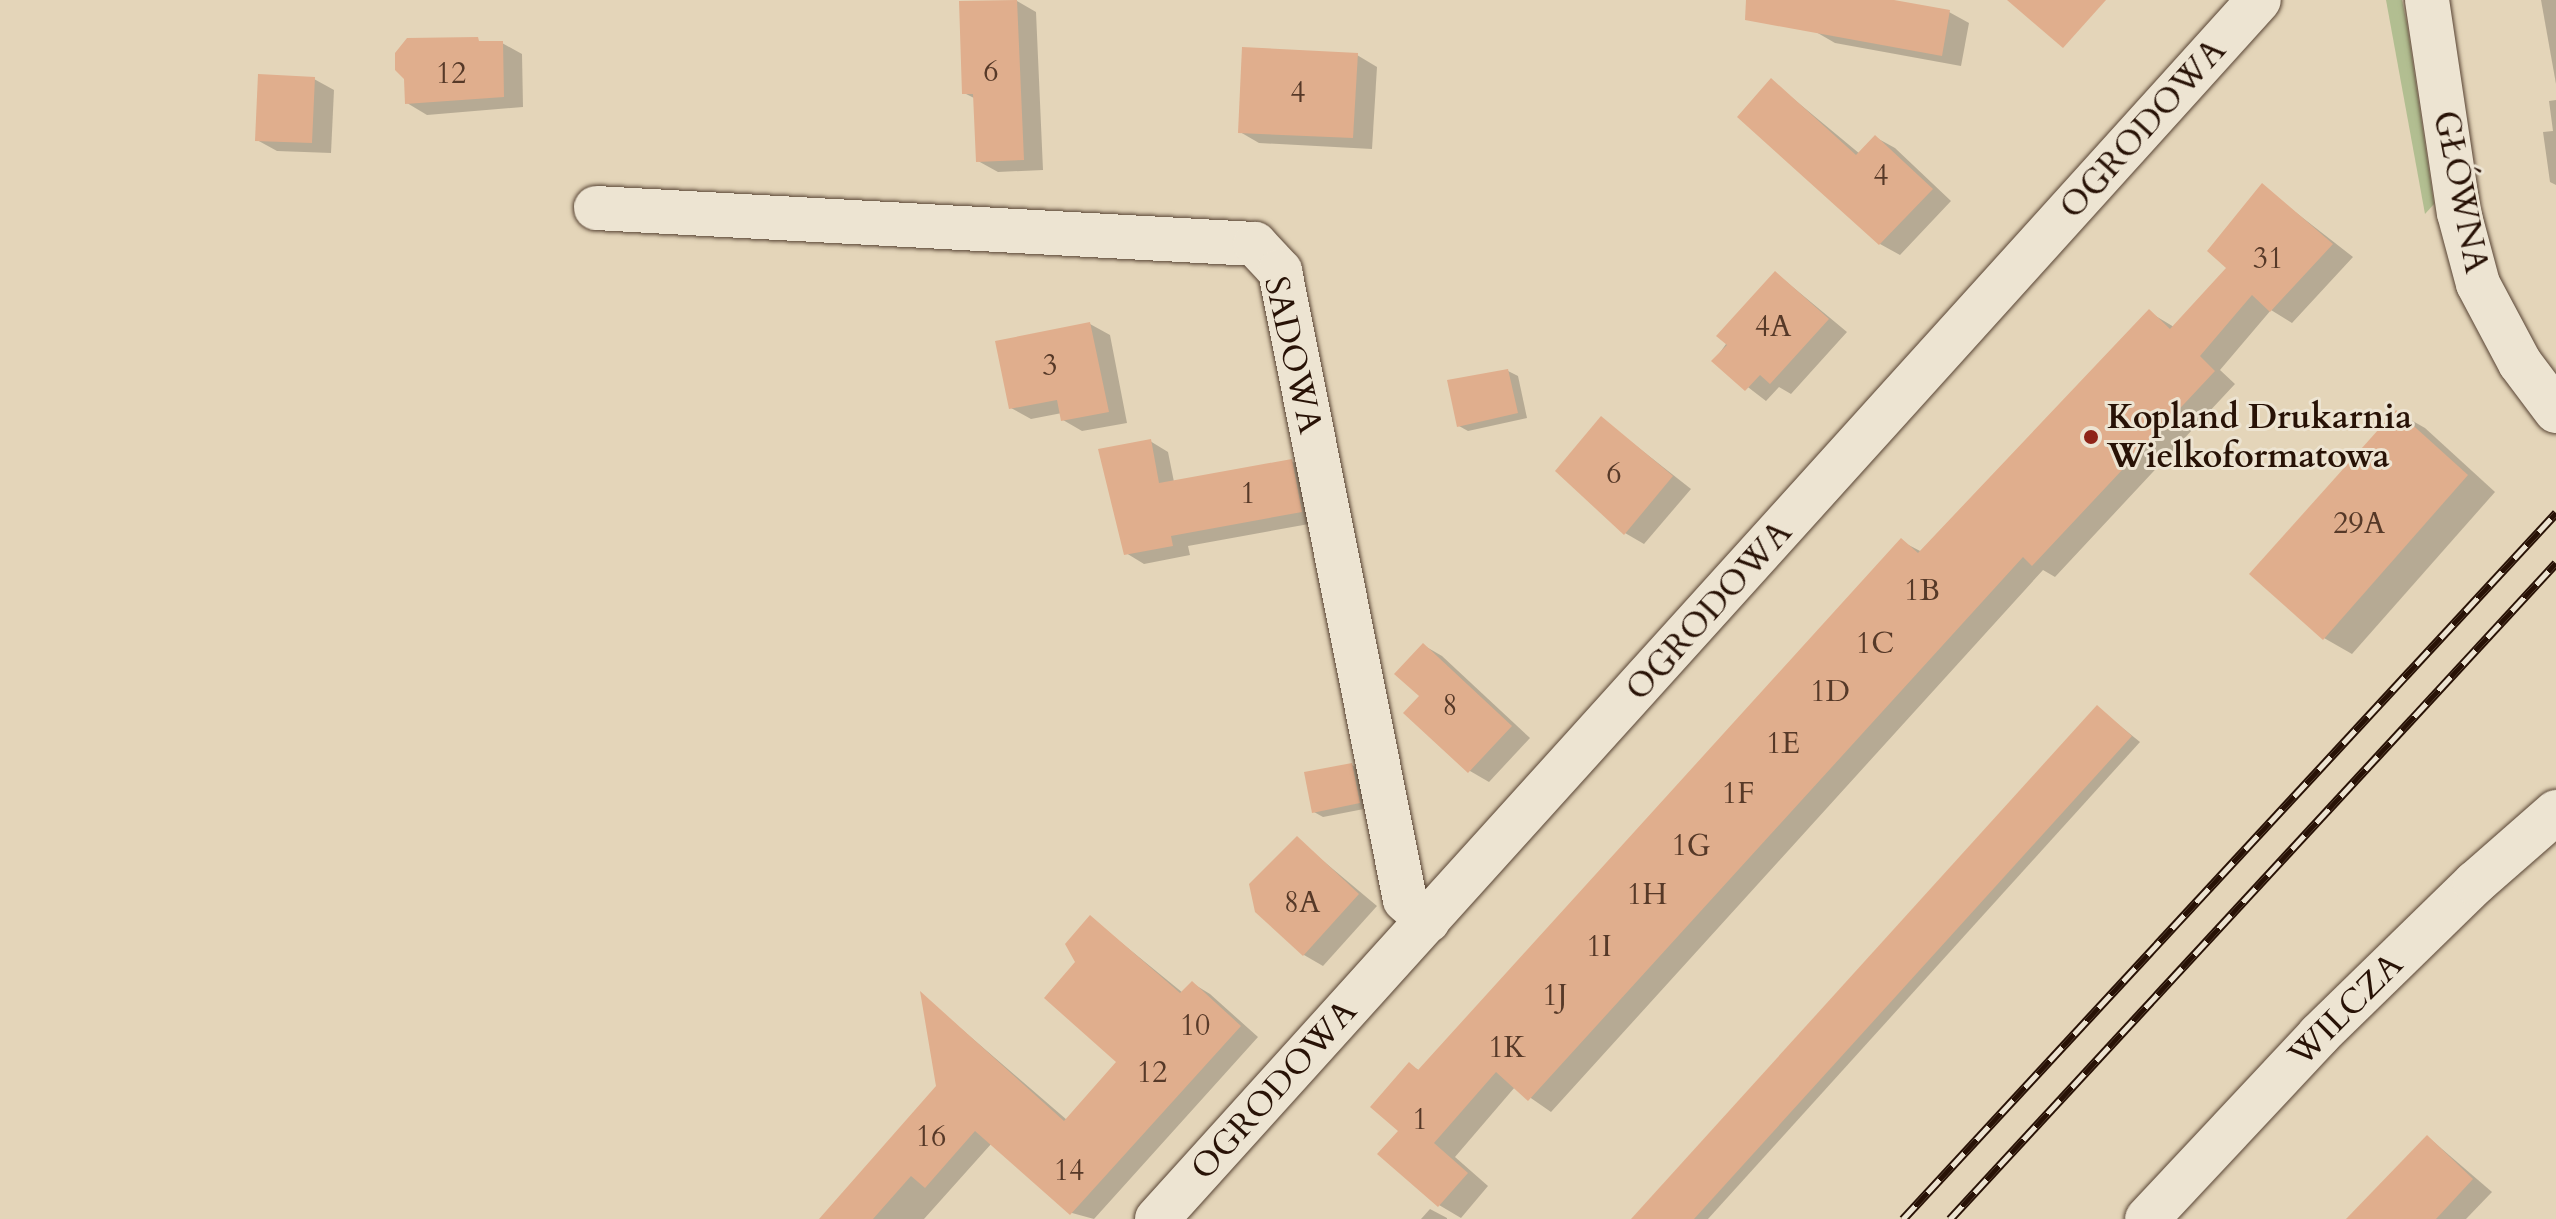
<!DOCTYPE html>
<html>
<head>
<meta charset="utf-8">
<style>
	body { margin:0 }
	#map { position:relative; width:2556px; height:1219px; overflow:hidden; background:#e4d5b9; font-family:Cardo,serif }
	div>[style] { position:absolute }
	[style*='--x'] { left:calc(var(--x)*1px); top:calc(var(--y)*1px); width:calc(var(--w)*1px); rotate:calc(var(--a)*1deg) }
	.green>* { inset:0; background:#b2be91 }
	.shadow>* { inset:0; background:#0003 }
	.building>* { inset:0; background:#e0ae8d }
	.roads { filter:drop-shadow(0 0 2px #574333) drop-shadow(0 0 2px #574333) }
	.minor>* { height:44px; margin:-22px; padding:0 22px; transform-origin:22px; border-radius:22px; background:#ede4d2 }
	.rail>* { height:9px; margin-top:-4.5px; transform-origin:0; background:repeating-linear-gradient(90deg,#ede4d2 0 18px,#281206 0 36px); box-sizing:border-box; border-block:2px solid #281206 }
	.dots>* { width:22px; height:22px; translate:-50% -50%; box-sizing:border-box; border:4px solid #ede4d2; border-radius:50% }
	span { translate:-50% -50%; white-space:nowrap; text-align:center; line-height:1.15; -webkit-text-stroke:6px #ede4d2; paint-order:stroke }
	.number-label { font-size:30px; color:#563928 }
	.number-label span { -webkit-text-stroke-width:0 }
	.street-label { font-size:34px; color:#281206 }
	.poi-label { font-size:34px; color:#281206; font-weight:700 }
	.left { translate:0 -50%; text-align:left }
</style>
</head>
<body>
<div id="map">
	<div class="green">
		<div style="clip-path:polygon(2386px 0,2402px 0,2407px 24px,2434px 204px,2425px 214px)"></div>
	</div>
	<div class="shadow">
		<div style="clip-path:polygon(1822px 0,1883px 0,1949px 12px,1969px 23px,1961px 66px,1835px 43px,1816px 32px)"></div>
		<div style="clip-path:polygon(2541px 0,2556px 0,2556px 84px)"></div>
		<div style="clip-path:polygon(1017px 1px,1036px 12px,1043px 170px,998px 172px,978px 161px,976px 99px,964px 93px)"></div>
		<div style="clip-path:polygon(502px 43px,522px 54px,523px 107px,427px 115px,407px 103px)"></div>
		<div style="clip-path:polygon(1357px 55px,1377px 67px,1372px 149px,1259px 143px,1240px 132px)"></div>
		<div style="clip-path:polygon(314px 79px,334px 90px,331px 153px,277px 151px,257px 140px)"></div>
		<div style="clip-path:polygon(1772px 81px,1860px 154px,1875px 137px,1895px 148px,1951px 201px,1900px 255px,1880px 244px,1739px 117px)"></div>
		<div style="clip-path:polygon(2556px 100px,2556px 185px,2550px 182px,2543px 132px,2553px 131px,2549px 101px)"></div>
		<div style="clip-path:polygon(2262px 186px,2353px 257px,2292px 323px,2271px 310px,2220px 370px,2235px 384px,2055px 577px,2043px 570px,1551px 1112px,1515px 1087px,1455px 1157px,1488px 1186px,1461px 1218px,1439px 1205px,1401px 1131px,1409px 1064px,1420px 1071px,1901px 541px,1922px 552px,2149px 312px,2174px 327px,2229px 267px)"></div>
		<div style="clip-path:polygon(1776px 273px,1847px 332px,1791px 394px,1779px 387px,1766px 401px,1714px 361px)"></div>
		<div style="clip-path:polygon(1090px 324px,1110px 335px,1127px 423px,1082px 431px,1063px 420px,1062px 413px,1031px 419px,1011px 408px)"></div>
		<div style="clip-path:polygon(1508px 371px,1518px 376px,1527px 418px,1468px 431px,1459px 426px)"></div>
		<div style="clip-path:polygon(2397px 412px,2425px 428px,2495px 492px,2352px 654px,2324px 638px)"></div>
		<div style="clip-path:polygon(1602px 419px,1691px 489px,1644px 544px,1625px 533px)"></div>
		<div style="clip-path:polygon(1150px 441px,1168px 452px,1174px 482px,1291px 461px,1309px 471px,1320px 522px,1188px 546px,1190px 555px,1144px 564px,1126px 553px)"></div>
		<div style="clip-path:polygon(1423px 645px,1442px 656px,1530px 738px,1489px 782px,1470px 771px,1421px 696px)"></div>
		<div style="clip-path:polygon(2098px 708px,2140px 742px,1708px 1219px,1664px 1219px)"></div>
		<div style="clip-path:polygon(1352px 765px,1361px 770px,1369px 808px,1323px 817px,1314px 812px)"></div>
		<div style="clip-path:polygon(1297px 839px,1377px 906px,1323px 966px,1304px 955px)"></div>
		<div style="clip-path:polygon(1091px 918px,1183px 993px,1192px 983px,1210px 994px,1258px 1037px,1094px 1219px,1072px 1213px,992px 1143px,924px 1219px,822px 1219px,938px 1087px,922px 995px,1067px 1120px,1119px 1062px,1077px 962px)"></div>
		<div style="clip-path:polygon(2428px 1137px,2492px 1192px,2466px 1219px,2349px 1219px)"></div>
		<div style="clip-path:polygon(1430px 1209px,1447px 1218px,1447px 1219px,1421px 1219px)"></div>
	</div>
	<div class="building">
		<div style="clip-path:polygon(1017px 0,1024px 160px,976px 162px,973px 94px,962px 94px,959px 1px)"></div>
		<div style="clip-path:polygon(1746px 0,1894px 0,1950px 10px,1942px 56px,1745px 20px)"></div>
		<div style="clip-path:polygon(2007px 0,2106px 0,2063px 48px)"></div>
		<div style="clip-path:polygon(478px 37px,479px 41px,503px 41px,504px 97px,405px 104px,404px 79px,395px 70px,395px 53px,407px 38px)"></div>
		<div style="clip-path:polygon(1242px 47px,1358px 53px,1353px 138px,1238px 133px)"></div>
		<div style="clip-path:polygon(258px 74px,315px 77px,312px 143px,255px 141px)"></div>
		<div style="clip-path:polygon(1771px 78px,1856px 155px,1875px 135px,1933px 189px,1879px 245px,1737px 117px)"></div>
		<div style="clip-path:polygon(2262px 183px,2333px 244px,2270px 312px,2252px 295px,2200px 356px,2215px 371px,2032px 566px,2023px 557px,1528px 1101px,1496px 1072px,1434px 1143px,1468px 1173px,1438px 1207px,1377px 1154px,1398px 1131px,1370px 1107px,1409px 1062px,1418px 1070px,1901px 538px,1918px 553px,2149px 309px,2170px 329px,2226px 268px,2207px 251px)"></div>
		<div style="clip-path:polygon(1775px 271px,1829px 319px,1770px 384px,1760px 375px,1745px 391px,1711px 361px,1727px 345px,1716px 336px)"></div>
		<div style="clip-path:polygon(1090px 322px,1109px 412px,1061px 421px,1057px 400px,1009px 409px,995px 341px)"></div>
		<div style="clip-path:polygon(1508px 369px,1518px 413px,1457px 427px,1447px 380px)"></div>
		<div style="clip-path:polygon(2396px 410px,2468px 475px,2323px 640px,2249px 574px)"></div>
		<div style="clip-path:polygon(1601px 416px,1673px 476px,1624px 535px,1555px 471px)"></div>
		<div style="clip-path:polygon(1151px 439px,1159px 483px,1292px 459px,1302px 512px,1171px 536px,1173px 546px,1124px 555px,1098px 449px)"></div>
		<div style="clip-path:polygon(1423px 643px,1512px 726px,1468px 773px,1403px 713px,1419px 696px,1394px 674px)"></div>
		<div style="clip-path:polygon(2097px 705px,2132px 736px,1694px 1219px,1631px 1219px)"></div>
		<div style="clip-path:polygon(1352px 763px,1360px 803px,1312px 813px,1304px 772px)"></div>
		<div style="clip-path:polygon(1297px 836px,1359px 894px,1303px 956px,1255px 912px,1249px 884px)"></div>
		<div style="clip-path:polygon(1090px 915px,1180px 993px,1192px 981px,1241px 1026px,1070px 1215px,975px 1131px,925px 1188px,911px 1176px,873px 1219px,819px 1219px,936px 1086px,920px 991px,1064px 1121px,1116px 1062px,1044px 998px,1075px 962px,1065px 944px)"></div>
		<div style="clip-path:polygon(2427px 1135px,2473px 1179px,2436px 1219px,2346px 1219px)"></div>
	</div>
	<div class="roads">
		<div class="minor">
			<div style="--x:2427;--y:0;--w:215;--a:81.5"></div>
			<div style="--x:2459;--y:213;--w:73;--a:75"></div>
			<div style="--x:2478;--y:284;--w:89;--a:62"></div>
			<div style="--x:2520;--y:363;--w:60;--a:53.1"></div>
			<div style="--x:596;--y:208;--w:660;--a:3.13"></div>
			<div style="--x:1255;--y:244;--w:37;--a:47"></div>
			<div style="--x:1280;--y:271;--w:641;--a:78.76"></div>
			<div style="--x:1405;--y:900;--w:31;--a:42"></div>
			<div style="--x:1157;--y:1219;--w:1643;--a:-47.89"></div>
			<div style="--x:2147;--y:1219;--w:252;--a:-46.9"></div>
			<div style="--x:2319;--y:1035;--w:218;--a:-44.3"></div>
			<div style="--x:2475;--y:883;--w:108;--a:-41.2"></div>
		</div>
	</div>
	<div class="rail">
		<div style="--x:1903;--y:1219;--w:962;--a:-47.23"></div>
		<div style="--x:1950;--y:1219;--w:893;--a:-47.27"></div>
	</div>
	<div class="dots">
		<div style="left:2091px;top:437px;background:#8f2418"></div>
	</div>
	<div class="number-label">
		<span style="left:991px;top:72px">6</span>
		<span style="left:451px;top:74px">12</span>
		<span style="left:1298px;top:93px">4</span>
		<span style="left:1881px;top:176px">4</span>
		<span style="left:2268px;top:259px">31</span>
		<span style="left:1773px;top:327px">4A</span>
		<span style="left:1050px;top:366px">3</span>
		<span style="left:1614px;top:474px">6</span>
		<span style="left:1248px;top:494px">1</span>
		<span style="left:2359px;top:524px">29A</span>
		<span style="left:1922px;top:591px">1B</span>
		<span style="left:1875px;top:644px">1C</span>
		<span style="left:1830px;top:692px">1D</span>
		<span style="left:1450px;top:706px">8</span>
		<span style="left:1783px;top:744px">1E</span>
		<span style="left:1738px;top:794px">1F</span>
		<span style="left:1691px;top:846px">1G</span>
		<span style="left:1647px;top:895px">1H</span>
		<span style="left:1302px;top:903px">8A</span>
		<span style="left:1599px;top:947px">1I</span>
		<span style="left:1555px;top:996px">1J</span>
		<span style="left:1195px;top:1026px">10</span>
		<span style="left:1507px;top:1048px">1K</span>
		<span style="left:1152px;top:1073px">12</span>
		<span style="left:1420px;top:1120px">1</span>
		<span style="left:931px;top:1137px">16</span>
		<span style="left:1069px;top:1171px">14</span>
	</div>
	<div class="street-label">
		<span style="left:2143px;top:129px;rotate:-48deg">OGRODOWA</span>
		<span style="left:2461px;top:192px;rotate:79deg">GŁÓWNA</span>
		<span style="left:1293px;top:355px;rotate:77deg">SADOWA</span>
		<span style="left:1709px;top:611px;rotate:-48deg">OGRODOWA</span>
		<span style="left:2346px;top:1010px;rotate:-45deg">WILCZA</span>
		<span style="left:1274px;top:1090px;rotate:-48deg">OGRODOWA</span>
	</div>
	<div class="poi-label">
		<span class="left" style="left:2107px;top:437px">Kopland Drukarnia<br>Wielkoformatowa</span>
	</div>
</div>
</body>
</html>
